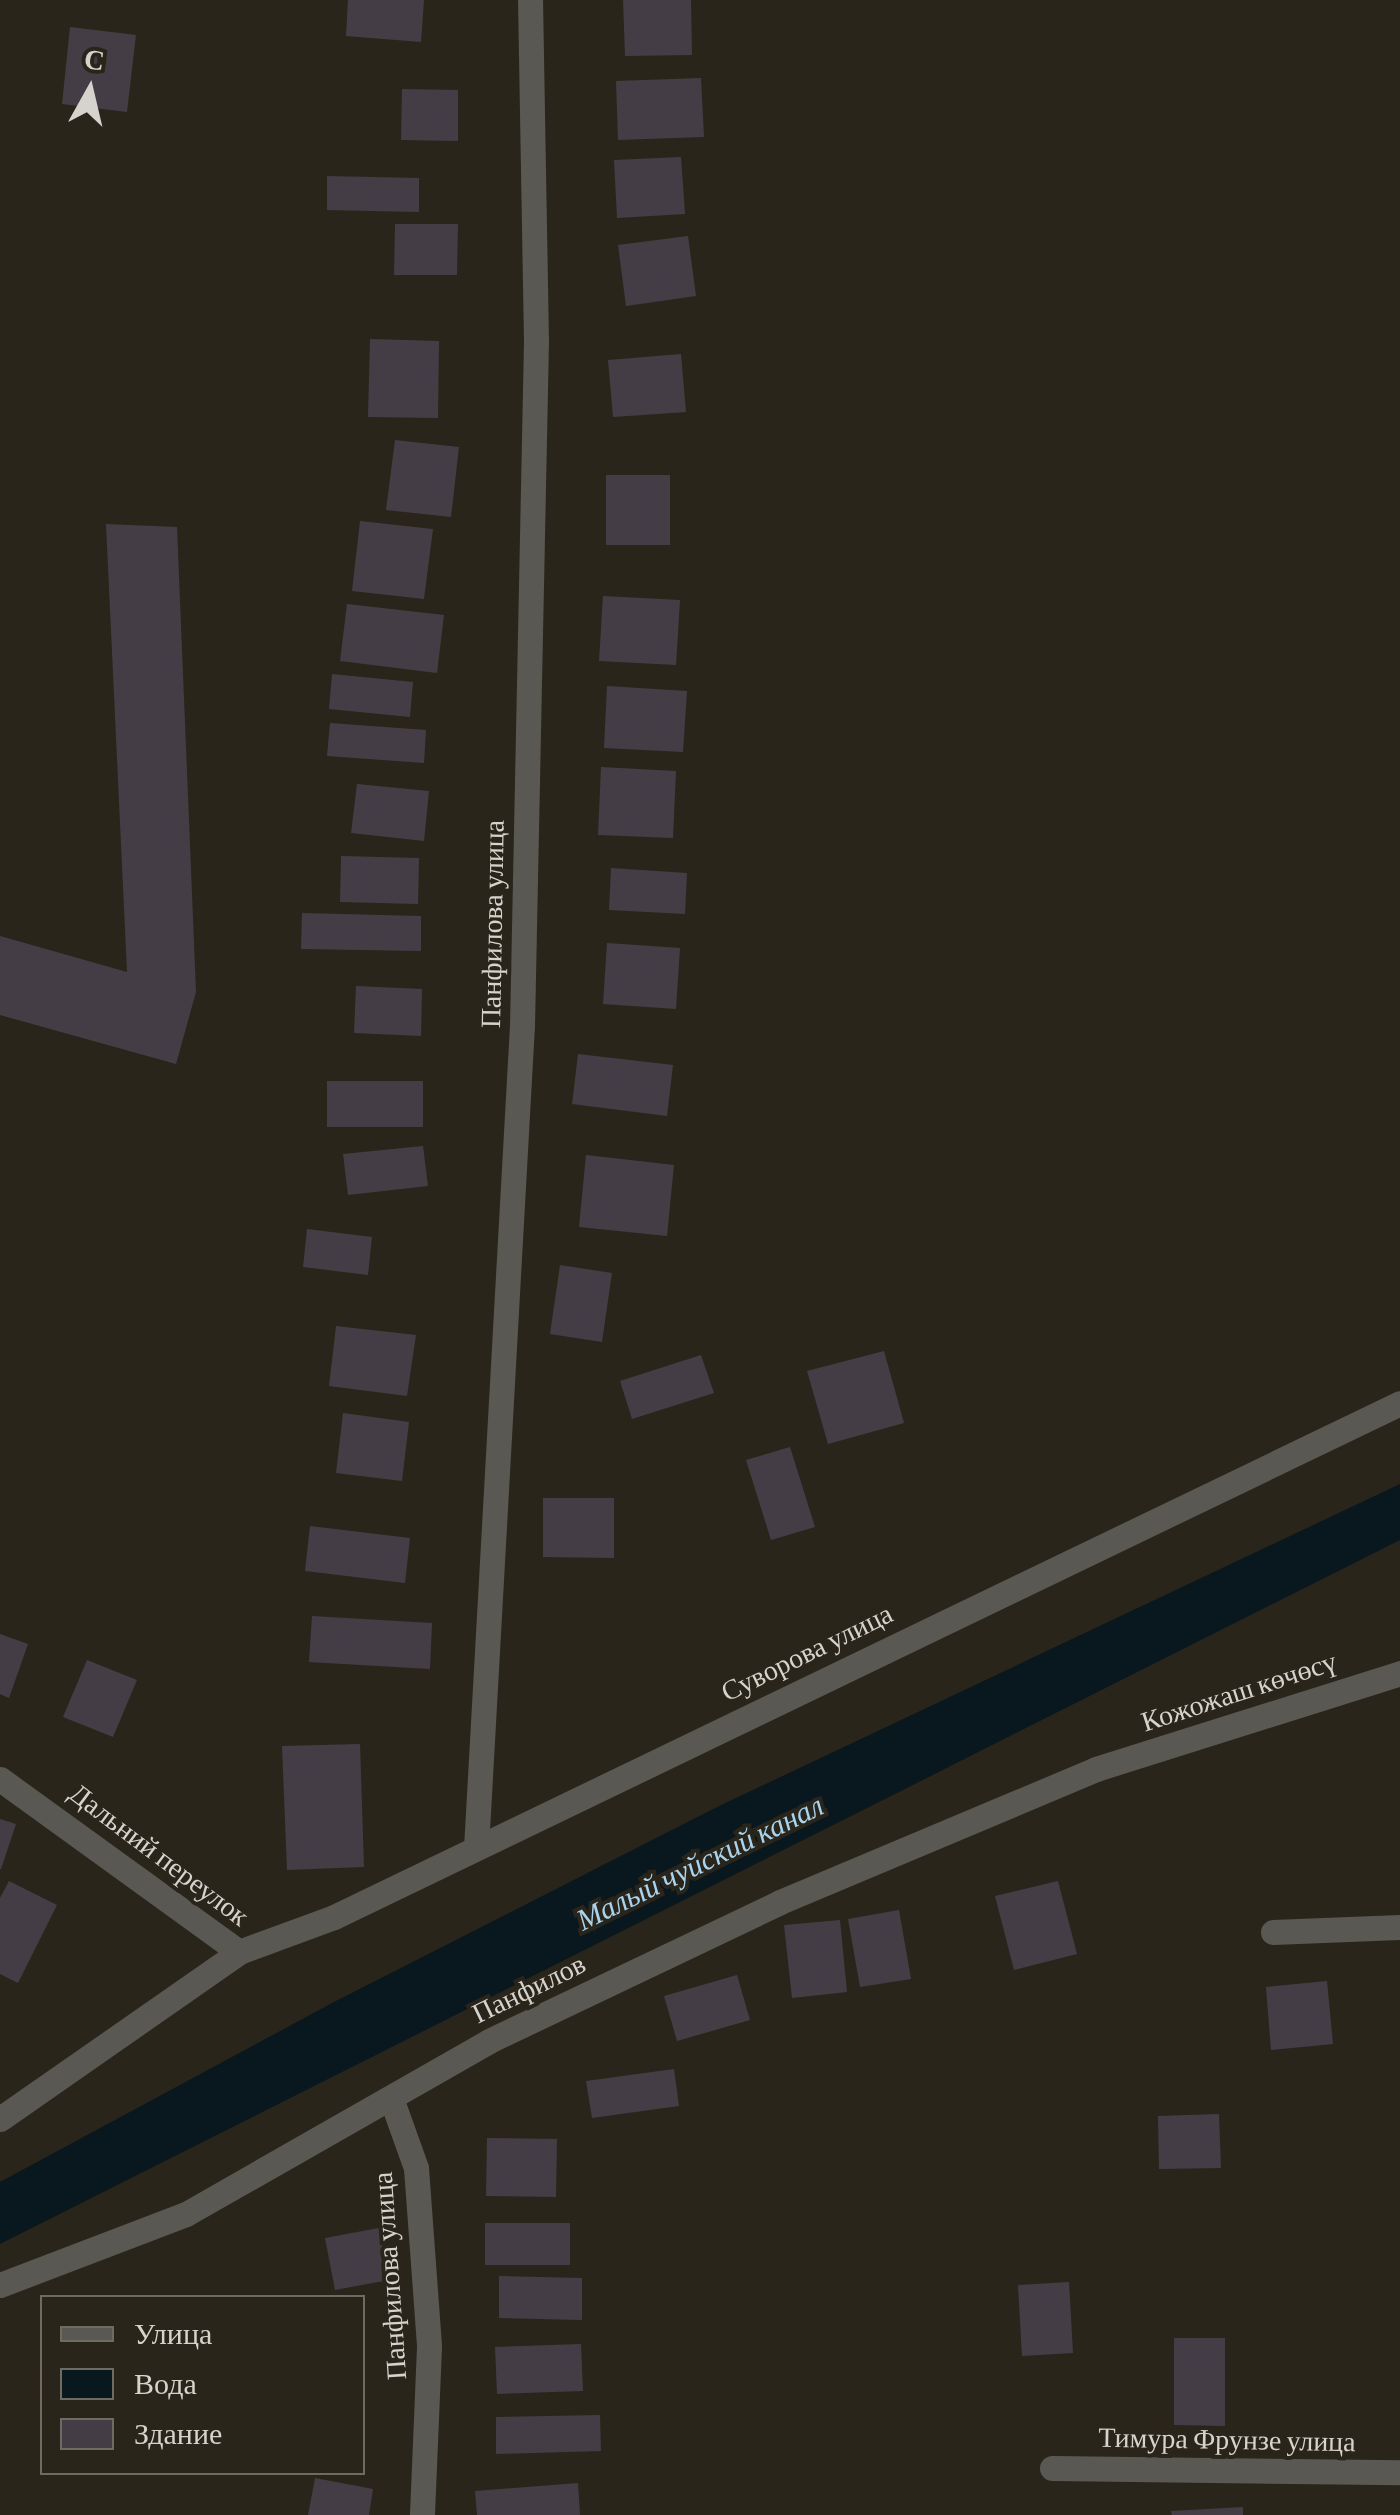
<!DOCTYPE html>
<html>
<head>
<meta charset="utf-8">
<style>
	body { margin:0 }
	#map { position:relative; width:1400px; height:2515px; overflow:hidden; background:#2a251b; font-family:"Crimson Pro",serif }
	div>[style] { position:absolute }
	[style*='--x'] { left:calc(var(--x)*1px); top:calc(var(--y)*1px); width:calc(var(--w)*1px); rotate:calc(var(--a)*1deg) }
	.water>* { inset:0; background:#09171e }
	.building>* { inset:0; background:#453d46 }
	.street>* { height:25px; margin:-12.5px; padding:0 12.5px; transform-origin:12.5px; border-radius:12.5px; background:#5a5853 }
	span { translate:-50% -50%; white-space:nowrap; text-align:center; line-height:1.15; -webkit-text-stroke:8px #2a251b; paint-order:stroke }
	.street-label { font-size:28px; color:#d6d2cc }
	.water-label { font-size:30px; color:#a7d5ef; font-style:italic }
	.legend { position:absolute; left:40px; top:2295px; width:325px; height:180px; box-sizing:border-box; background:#2a251b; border:2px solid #6f6a62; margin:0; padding:12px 18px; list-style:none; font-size:30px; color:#d6d2cc }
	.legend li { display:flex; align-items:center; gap:20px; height:50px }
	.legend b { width:50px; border:2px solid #6f6a62 }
	.north { position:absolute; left:40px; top:40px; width:100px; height:100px; -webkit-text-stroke:8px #2a251b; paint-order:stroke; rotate:8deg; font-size:28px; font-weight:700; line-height:40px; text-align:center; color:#d6d2cc }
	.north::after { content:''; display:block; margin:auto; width:35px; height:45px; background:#d6d2cc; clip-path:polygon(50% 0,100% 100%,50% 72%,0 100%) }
</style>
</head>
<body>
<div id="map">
	<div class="water">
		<div style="clip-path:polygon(1400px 1484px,1400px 1540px,0 2244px,0 2182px,334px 2002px,717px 1807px)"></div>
	</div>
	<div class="building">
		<div style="clip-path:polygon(348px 0,424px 0,421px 42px,346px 36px)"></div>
		<div style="clip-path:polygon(623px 0,691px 0,692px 55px,625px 56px)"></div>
		<div style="clip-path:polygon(70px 27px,136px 35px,127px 112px,62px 104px)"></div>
		<div style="clip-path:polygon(701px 78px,704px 137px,618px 140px,616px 81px)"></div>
		<div style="clip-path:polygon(402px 89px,458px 90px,458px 141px,401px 140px)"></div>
		<div style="clip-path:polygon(681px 157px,685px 214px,617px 218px,614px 160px)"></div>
		<div style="clip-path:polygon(327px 176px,419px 178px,419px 212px,327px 210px)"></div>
		<div style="clip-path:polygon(395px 224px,458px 224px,457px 275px,394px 275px)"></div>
		<div style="clip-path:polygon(688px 236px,696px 296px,626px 306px,618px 245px)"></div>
		<div style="clip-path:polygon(370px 339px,439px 341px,438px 418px,368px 417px)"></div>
		<div style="clip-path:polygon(681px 354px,686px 412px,613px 417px,608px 360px)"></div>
		<div style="clip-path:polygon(395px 440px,459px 447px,451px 517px,386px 510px)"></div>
		<div style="clip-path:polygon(606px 475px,670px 475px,670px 545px,606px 545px)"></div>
		<div style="clip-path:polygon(360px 521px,433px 529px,424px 599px,352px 591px)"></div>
		<div style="clip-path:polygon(106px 524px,177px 527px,196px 992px,176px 1064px,0 1015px,0 936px,127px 972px)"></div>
		<div style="clip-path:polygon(603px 596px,680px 600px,676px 665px,599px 661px)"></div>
		<div style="clip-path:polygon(347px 604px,444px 615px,437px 673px,340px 661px)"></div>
		<div style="clip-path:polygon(332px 674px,413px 682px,410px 717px,329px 709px)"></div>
		<div style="clip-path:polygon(607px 686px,687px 691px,683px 752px,604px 748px)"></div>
		<div style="clip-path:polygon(330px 723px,426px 730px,424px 763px,327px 756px)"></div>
		<div style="clip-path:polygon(601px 767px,676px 771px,673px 838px,598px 835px)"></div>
		<div style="clip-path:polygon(357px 784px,429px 791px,424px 841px,351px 833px)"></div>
		<div style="clip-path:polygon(341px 856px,419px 858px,418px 904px,340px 902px)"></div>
		<div style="clip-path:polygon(611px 868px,687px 873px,685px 914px,609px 910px)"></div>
		<div style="clip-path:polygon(302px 913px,421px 916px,421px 951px,301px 949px)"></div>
		<div style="clip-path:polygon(607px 943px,680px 948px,676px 1009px,603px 1004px)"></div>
		<div style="clip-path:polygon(356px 986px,422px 989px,421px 1036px,354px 1033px)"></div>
		<div style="clip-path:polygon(578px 1054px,673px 1065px,667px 1116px,572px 1104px)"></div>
		<div style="clip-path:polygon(327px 1081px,423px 1081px,423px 1127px,327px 1127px)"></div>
		<div style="clip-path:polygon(423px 1146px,428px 1186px,348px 1195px,343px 1154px)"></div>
		<div style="clip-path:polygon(586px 1155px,674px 1165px,667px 1236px,579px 1227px)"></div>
		<div style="clip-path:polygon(307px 1229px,372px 1237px,368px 1275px,303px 1267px)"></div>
		<div style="clip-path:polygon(560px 1265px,612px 1273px,602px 1342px,550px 1334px)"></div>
		<div style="clip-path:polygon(336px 1326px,416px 1335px,407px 1396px,329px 1386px)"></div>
		<div style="clip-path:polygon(884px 1351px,904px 1423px,828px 1444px,807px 1371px)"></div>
		<div style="clip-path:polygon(701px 1355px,714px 1393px,632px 1419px,620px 1381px)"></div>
		<div style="clip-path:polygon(343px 1413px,409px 1422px,402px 1481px,336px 1473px)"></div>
		<div style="clip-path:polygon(790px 1447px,815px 1527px,771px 1540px,746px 1460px)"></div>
		<div style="clip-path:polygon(543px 1498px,614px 1498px,614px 1558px,543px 1557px)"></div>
		<div style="clip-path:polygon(310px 1526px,410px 1538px,405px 1583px,305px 1571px)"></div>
		<div style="clip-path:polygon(312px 1616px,432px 1623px,430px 1669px,309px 1662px)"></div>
		<div style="clip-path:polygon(0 1634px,28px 1644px,9px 1698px,0 1694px)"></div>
		<div style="clip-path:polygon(87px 1660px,137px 1680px,113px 1737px,63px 1717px)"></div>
		<div style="clip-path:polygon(360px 1744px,364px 1867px,287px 1870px,282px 1746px)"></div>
		<div style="clip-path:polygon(0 1819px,16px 1824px,1px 1869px,0 1869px)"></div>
		<div style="clip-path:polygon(9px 1881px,57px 1905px,18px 1983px,0 1974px,0 1898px)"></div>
		<div style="clip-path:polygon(1058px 1881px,1077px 1954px,1014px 1970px,995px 1896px)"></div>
		<div style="clip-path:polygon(899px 1910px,911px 1979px,860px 1987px,848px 1919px)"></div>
		<div style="clip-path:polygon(840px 1920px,847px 1992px,792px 1998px,784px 1925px)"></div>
		<div style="clip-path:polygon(737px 1975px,750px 2020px,677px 2041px,664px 1996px)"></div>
		<div style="clip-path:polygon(1327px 1981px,1333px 2044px,1271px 2050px,1266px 1987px)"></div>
		<div style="clip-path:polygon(674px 2069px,679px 2106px,592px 2118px,586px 2081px)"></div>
		<div style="clip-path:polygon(1219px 2114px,1221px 2168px,1159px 2169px,1158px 2116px)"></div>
		<div style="clip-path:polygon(487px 2138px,557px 2139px,556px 2197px,486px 2196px)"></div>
		<div style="clip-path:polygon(485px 2223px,570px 2223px,570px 2265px,485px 2265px)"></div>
		<div style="clip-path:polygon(379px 2228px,389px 2280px,335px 2290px,325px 2238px)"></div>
		<div style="clip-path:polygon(499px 2276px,582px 2278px,582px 2320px,499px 2318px)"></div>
		<div style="clip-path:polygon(1069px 2282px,1073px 2353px,1022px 2356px,1018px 2285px)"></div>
		<div style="clip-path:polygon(1174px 2338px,1225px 2338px,1225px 2426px,1174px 2425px)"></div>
		<div style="clip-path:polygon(581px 2344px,583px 2391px,497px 2394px,495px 2347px)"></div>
		<div style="clip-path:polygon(600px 2415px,601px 2451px,496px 2454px,496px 2417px)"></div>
		<div style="clip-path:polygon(315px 2478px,373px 2489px,369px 2515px,308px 2515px)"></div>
		<div style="clip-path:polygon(578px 2483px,580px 2515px,477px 2515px,475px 2491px)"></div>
		<div style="clip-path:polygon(1243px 2507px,1243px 2515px,1172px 2515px,1171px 2511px)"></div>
	</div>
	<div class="street">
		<div style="--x:0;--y:1779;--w:295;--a:35.9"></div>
		<div style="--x:476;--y:1848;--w:823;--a:-86.8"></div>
		<div style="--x:522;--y:1026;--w:684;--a:-88.83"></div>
		<div style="--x:536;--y:342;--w:342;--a:-91"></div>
		<div style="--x:1273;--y:1932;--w:127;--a:-2.3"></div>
		<div style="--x:391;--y:2098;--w:74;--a:70.3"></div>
		<div style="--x:416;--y:2168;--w:179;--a:85.8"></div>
		<div style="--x:429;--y:2347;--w:168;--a:92.4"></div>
		<div style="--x:0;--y:2119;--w:292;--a:-34.9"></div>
		<div style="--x:239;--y:1952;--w:101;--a:-20.2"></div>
		<div style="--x:334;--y:1917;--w:1183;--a:-25.74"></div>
		<div style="--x:0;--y:2285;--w:199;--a:-20.9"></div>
		<div style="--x:186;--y:2214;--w:349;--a:-29.7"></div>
		<div style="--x:489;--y:2041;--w:322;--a:-25.5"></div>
		<div style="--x:780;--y:1902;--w:343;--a:-22.8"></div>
		<div style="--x:1096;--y:1769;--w:319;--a:-17.5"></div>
		<div style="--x:1052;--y:2468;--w:348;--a:0.7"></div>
	</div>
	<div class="street-label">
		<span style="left:493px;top:924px;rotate:-89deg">Панфилова улица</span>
		<span style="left:807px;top:1653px;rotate:-26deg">Суворова улица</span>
		<span style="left:1239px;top:1692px;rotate:-18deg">Кожожаш көчөсү</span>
		<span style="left:159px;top:1855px;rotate:37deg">Дальний переулок</span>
		<span style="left:529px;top:1989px;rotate:-26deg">Панфилов</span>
		<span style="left:390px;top:2276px;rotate:-94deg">Панфилова улица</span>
		<span style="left:1227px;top:2440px;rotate:1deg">Тимура Фрунзе улица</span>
	</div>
	<div class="water-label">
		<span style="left:700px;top:1863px;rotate:-26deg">Малый чуйский канал</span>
	</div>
	<ul class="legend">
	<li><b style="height:12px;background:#5a5853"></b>Улица</li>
	<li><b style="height:28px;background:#09171e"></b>Вода</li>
	<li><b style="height:28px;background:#453d46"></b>Здание</li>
	</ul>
	<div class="north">С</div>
</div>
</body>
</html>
